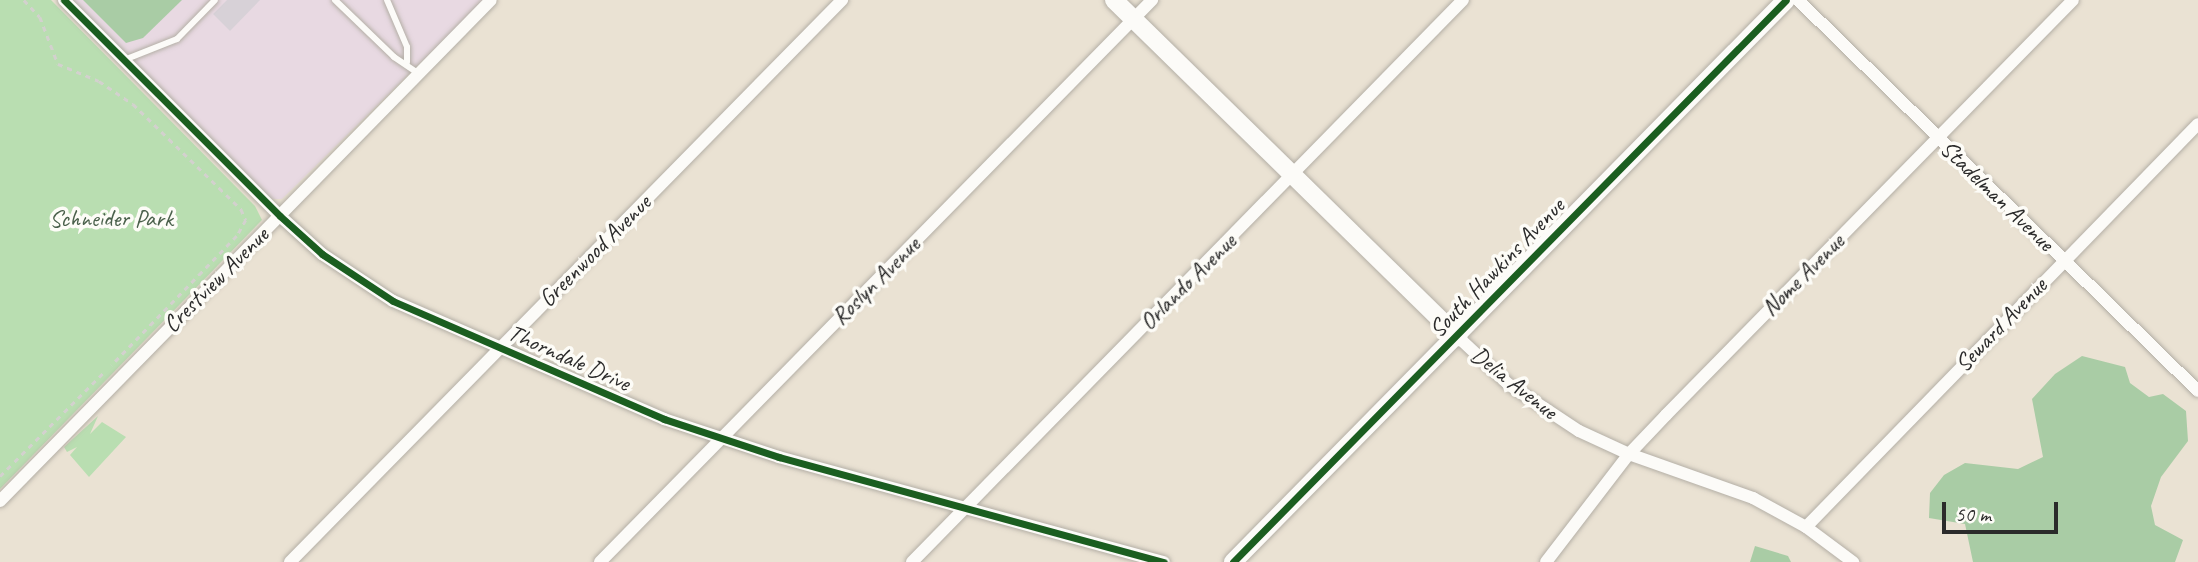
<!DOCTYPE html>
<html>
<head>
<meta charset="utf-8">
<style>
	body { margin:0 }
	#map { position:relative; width:2198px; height:562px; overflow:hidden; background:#eae2d3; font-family:Caveat,sans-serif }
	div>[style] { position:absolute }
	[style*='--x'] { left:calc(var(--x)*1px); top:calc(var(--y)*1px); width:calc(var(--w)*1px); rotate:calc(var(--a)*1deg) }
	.built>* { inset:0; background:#e8d9e2 }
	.green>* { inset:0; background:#b9deb1 }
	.forest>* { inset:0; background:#a9cca5 }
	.building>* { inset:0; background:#d7d1d7 }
	.path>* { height:2.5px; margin-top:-1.25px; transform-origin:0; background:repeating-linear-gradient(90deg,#d3d1ce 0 5px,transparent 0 10px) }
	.roads { filter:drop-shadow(0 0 2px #b4afa6) drop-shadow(0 0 2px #b4afa6) }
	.lane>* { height:6px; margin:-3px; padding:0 3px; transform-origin:3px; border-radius:3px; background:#fcfbf8 }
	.street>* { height:12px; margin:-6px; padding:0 6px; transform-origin:6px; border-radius:6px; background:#fcfbf8 }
	.secondary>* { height:18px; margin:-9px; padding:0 9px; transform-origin:9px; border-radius:9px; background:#fcfbf8 }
	.cycleway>* { height:7px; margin:-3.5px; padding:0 3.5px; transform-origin:3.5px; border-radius:3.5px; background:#1b5e20 }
	span { translate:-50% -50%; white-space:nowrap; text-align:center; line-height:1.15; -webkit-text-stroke:7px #fdfcf7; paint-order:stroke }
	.street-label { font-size:24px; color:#2b2b2b }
	.park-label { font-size:24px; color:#4a604b }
	.scale { position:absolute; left:1942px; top:502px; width:116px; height:32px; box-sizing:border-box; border:4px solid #2b2b2b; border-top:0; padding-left:9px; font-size:21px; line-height:24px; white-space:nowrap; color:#2b2b2b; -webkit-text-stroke:5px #fdfcf7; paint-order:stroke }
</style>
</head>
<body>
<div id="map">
	<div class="built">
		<div style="clip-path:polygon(73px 0,484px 0,282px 199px,272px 199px,238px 168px)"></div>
	</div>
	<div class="green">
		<div style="clip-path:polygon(0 0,51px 0,255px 206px,262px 220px,0 489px)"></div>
		<div style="clip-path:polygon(98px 416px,90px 434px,102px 422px,126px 437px,89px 477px,70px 455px,77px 447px,67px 452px,64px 447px)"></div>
	</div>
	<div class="forest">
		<div style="clip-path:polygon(83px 0,182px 0,143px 38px,126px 43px)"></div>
		<div style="clip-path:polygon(2082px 356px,2125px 367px,2130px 383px,2149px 397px,2163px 394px,2186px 411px,2188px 441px,2161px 477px,2151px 506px,2155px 525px,2183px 540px,2175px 562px,1973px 562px,1965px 524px,1929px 518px,1930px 493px,1944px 475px,1965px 463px,2018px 469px,2043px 457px,2032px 399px,2055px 374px)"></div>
		<div style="clip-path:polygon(1755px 546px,1788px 556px,1791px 562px,1750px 562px)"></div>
	</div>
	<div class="building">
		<div style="clip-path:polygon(227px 0,260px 0,230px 31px,213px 14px)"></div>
	</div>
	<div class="path">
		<div style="--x:24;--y:0;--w:23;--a:47"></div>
		<div style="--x:40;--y:17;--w:50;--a:69"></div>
		<div style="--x:58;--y:64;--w:44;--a:22.5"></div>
		<div style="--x:99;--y:81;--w:41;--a:34.1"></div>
		<div style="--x:133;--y:104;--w:151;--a:44.2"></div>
		<div style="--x:241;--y:209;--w:12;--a:66"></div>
		<div style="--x:246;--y:220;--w:18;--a:119"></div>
		<div style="--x:237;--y:236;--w:180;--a:134.1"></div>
		<div style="--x:0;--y:476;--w:147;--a:-45"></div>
	</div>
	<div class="roads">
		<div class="lane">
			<div style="--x:335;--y:0;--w:82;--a:44"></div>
			<div style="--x:394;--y:57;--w:30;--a:34"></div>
			<div style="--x:387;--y:0;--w:51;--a:66.9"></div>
			<div style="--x:407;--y:47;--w:15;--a:90"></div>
			<div style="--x:124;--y:60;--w:57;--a:-21.6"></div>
			<div style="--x:177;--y:39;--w:54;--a:-45.7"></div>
		</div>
		<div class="street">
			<div style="--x:64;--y:0;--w:305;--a:45"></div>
			<div style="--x:280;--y:216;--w:57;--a:42.1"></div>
			<div style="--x:322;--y:254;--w:85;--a:33.5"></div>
			<div style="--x:393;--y:301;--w:296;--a:23.5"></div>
			<div style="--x:664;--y:419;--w:121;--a:18.3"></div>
			<div style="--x:779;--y:457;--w:399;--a:15.3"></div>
			<div style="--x:1798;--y:0;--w:559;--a:44.35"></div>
			<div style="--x:1458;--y:337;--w:69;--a:43.2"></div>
			<div style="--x:1508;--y:384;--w:85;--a:33.5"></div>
			<div style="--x:1579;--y:431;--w:55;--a:24.7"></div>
			<div style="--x:1629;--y:454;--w:132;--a:19.5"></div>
			<div style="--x:1753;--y:498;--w:60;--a:28.7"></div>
			<div style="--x:1806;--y:527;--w:59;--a:36.7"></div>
			<div style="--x:0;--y:501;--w:701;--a:-45.58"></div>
			<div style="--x:1806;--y:527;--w:562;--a:-45.79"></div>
			<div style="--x:290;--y:562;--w:788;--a:-45.51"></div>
			<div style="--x:600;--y:562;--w:788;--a:-45.51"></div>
			<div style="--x:912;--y:562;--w:787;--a:-45.57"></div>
			<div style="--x:1546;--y:562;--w:136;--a:-52.5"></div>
			<div style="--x:1629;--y:454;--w:54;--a:-46.5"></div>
			<div style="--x:1666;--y:415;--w:581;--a:-45.56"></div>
		</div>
		<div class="secondary">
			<div style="--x:1114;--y:0;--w:482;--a:44.4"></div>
			<div style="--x:1233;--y:562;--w:788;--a:-45.46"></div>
		</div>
	</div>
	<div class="cycleway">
		<div style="--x:64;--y:0;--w:305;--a:45"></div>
		<div style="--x:280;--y:216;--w:57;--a:42.1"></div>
		<div style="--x:322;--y:254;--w:85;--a:33.5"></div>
		<div style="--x:393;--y:301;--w:296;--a:23.5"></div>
		<div style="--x:664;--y:419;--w:121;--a:18.3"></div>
		<div style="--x:779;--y:457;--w:399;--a:15.3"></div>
		<div style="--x:1233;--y:562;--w:788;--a:-45.46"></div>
	</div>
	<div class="street-label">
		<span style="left:1997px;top:196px;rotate:44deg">Stadelman Avenue</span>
		<span style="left:595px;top:251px;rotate:-45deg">Greenwood Avenue</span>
		<span style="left:1497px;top:268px;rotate:-46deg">South Hawkins Avenue</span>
		<span style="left:1803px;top:275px;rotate:-45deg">Nome Avenue</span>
		<span style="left:216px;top:280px;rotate:-45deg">Crestview Avenue</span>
		<span style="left:876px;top:281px;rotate:-45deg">Roslyn Avenue</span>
		<span style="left:1188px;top:282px;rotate:-45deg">Orlando Avenue</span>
		<span style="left:2001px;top:325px;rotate:-46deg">Seward Avenue</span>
		<span style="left:569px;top:358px;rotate:24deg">Thorndale Drive</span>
		<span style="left:1514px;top:383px;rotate:38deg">Delia Avenue</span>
	</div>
	<div class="park-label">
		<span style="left:111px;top:219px">Schneider Park</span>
	</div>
	<div class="scale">50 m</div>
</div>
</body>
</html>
